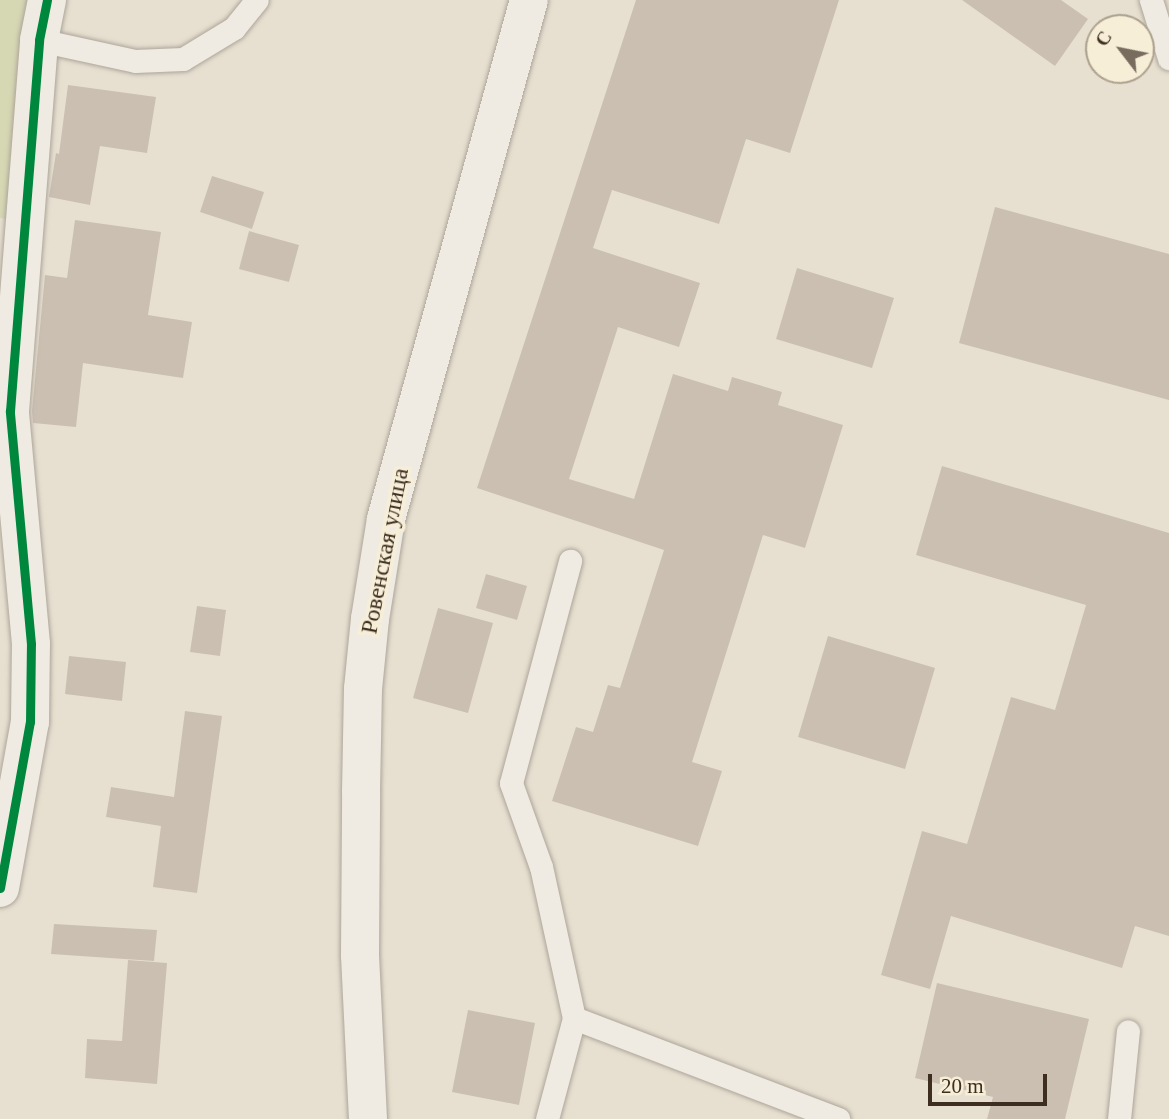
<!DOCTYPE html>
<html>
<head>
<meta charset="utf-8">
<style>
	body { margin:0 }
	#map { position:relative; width:1169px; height:1119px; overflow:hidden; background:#e7e0d1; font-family:Georgia,serif }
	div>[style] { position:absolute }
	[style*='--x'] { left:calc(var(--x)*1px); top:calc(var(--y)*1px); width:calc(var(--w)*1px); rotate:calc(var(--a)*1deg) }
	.green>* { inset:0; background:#d6d7b3 }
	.building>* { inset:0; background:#cbbfb2 }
	.roads { filter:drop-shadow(0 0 2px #ada599) drop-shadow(0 0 2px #ada599) }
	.service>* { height:23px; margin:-11.5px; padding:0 11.5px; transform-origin:11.5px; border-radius:11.5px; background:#efebe3 }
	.minor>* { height:38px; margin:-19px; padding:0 19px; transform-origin:19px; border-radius:19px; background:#efebe3 }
	.secondary>* { height:38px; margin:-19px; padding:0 19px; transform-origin:19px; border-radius:19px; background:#efebe3 }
	.cycleway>* { height:9px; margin:-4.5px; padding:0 4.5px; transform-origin:4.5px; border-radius:4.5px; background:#00873e }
	span { translate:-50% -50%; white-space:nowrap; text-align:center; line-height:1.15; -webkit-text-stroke:7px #f7eed8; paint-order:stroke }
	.street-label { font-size:24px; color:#3d2e20 }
	.north { position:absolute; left:1085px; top:14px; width:70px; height:70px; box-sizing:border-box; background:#f7eed8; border:2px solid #ada18e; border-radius:50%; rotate:302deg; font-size:19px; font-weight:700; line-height:28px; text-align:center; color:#3d2e20 }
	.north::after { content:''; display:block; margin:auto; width:24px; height:32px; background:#786c5e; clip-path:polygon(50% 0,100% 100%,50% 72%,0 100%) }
	.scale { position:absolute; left:928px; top:1074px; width:119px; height:32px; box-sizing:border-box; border:4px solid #3d2e20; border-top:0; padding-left:9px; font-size:21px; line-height:24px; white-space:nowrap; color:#3d2e20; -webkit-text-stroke:5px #f7eed8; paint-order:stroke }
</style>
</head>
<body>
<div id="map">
	<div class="green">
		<div style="clip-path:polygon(0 0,33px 0,8px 219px,0 218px)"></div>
	</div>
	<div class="building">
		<div style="clip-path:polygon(636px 0,839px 0,790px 153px,746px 139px,719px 224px,612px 190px,593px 248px,700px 283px,679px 347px,618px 327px,569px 479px,634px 499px,673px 374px,728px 391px,732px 377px,782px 392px,778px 405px,843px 425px,805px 548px,763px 535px,692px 762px,722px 771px,698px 846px,552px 801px,576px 727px,593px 732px,608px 685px,620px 688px,664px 550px,477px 488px)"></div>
		<div style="clip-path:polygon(962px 0,1061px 0,1088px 19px,1055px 66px)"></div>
		<div style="clip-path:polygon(68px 85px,156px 97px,147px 153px,100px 146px,90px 205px,49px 197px,56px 153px,59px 154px)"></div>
		<div style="clip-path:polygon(212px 176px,264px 192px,252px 229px,200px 212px)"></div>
		<div style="clip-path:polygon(995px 207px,1169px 254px,1169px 400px,959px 343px)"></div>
		<div style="clip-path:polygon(75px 220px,161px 232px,148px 315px,192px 322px,183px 378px,83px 363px,76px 427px,33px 423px,32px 411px,45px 275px,67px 278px)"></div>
		<div style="clip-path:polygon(249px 231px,299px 245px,289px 282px,239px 269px)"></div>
		<div style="clip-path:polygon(797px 268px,894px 298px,872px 368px,776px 339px)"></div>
		<div style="clip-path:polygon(942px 466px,1169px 533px,1169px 936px,1135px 926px,1122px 968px,951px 916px,930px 989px,881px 975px,922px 831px,967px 844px,1011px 697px,1055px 710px,1086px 605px,916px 555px)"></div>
		<div style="clip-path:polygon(486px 574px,527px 586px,517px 620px,476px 608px)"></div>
		<div style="clip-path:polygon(197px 606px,226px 610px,220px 656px,190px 652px)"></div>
		<div style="clip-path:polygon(438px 608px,493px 623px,468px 713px,413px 698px)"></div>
		<div style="clip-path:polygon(828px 636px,935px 668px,905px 769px,798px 737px)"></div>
		<div style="clip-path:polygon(69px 656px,126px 662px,122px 701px,65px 694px)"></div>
		<div style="clip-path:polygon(185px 711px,222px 716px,197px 893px,153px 887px,161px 826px,106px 817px,111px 787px,174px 797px)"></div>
		<div style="clip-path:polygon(54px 924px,157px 930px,154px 961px,51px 954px)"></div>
		<div style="clip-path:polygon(128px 960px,167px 963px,157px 1084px,85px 1078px,87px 1039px,122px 1041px)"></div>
		<div style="clip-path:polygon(937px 983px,1089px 1019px,1065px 1119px,987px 1119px,993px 1097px,915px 1078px)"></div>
		<div style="clip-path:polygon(468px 1010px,535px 1023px,519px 1105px,452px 1092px)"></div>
	</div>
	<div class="roads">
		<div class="service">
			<div style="--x:1151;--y:0;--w:61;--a:72.8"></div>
			<div style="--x:39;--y:40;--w:98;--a:12.3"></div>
			<div style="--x:135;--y:61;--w:48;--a:-2.4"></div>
			<div style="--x:183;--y:59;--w:60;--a:-31.3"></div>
			<div style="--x:234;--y:28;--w:36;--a:-51"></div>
			<div style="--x:574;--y:1018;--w:283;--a:20.9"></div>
			<div style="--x:547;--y:1119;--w:105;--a:-75"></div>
			<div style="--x:574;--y:1018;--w:155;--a:-102.3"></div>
			<div style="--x:541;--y:867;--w:89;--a:-109.7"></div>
			<div style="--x:511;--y:783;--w:230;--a:-75.1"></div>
			<div style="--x:1119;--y:1119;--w:88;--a:-84.2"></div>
		</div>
		<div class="minor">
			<div style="--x:0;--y:888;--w:169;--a:-79.8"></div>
			<div style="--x:30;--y:722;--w:78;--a:-89.3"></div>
			<div style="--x:31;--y:644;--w:234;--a:-95.2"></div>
			<div style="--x:10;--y:411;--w:372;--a:-85.5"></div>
			<div style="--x:39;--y:40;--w:41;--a:-78.7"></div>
		</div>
		<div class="secondary">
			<div style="--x:368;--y:1119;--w:164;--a:-92.8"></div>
			<div style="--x:360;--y:955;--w:163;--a:-89.6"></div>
			<div style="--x:361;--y:792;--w:103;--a:-88.9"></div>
			<div style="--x:363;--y:689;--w:70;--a:-84.3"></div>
			<div style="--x:370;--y:619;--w:101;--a:-80.9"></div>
			<div style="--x:386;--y:519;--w:538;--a:-74.6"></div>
		</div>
	</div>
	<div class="cycleway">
		<div style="--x:0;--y:888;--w:169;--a:-79.8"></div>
		<div style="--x:30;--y:722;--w:78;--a:-89.3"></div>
		<div style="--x:31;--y:644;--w:234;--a:-95.2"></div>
		<div style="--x:10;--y:411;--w:372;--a:-85.5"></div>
		<div style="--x:39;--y:40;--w:41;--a:-78.7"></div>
	</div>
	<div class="street-label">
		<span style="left:385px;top:551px;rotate:-79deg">Ровенская улица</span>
	</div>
	<div class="north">С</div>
	<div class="scale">20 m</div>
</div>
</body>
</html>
